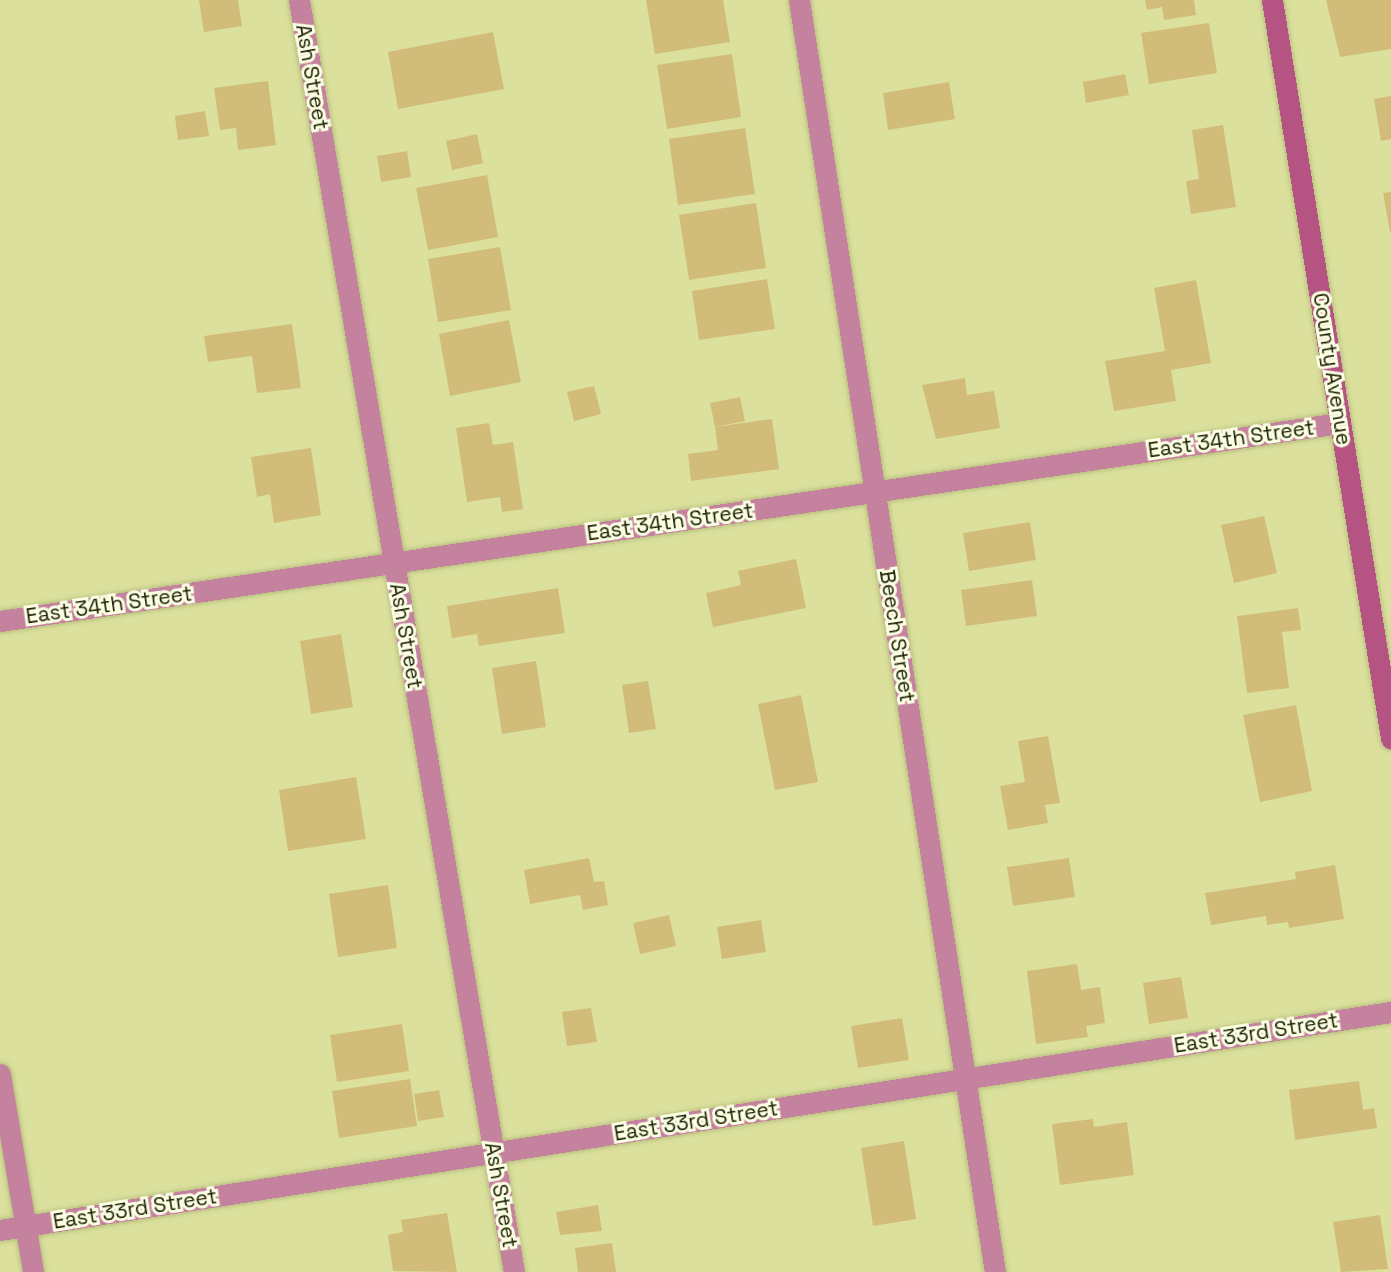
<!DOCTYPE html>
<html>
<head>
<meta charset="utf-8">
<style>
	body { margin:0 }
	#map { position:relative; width:1391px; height:1272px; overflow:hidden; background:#dbe19c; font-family:"Space Grotesk",sans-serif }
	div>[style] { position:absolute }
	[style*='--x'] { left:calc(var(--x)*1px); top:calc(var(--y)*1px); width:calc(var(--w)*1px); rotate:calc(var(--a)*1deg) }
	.building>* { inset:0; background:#d2bc79 }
	.roads { filter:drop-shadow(0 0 2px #b9be80) drop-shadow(0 0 2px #b9be80) }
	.street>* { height:21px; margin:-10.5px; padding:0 10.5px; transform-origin:10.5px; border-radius:10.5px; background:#c5829f }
	.secondary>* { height:21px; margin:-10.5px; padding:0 10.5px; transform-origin:10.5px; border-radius:10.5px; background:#b55482 }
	span { translate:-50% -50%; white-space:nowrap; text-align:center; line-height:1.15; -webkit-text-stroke:6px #fbffe3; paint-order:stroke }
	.street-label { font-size:21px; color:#1d1e03 }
</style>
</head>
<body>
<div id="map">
	<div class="building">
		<div style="clip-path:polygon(199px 0,238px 0,242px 26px,204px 32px)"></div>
		<div style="clip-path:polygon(646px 0,723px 0,730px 42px,655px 54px)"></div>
		<div style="clip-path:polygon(1145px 0,1194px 0,1196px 15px,1164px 20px,1162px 7px,1147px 10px)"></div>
		<div style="clip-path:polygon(1326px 0,1391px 0,1391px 49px,1340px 57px)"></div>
		<div style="clip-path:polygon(1209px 23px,1217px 73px,1149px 84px,1141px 33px)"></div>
		<div style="clip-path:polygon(493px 32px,504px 89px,398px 109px,388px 52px)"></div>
		<div style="clip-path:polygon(732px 54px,741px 117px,667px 129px,657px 65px)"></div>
		<div style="clip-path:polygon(1125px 74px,1129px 95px,1086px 103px,1083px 82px)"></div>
		<div style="clip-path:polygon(268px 81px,276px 145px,238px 150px,236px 128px,220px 130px,214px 88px)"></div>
		<div style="clip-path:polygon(949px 82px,955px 119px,888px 130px,883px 93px)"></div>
		<div style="clip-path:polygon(1391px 96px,1391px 139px,1381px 141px,1374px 99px)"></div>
		<div style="clip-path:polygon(205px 111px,209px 136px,178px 140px,175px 116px)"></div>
		<div style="clip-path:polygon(1223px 125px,1236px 207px,1191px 214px,1186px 181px,1199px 179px,1192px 130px)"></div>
		<div style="clip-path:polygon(745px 128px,755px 194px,678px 205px,669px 139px)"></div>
		<div style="clip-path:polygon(477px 134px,483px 163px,452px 170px,446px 141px)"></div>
		<div style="clip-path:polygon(407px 151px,411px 177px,381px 182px,377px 156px)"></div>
		<div style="clip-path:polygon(487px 175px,498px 237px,428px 250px,416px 188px)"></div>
		<div style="clip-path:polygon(1391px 192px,1391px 232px,1390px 232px,1383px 193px)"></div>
		<div style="clip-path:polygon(756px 203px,766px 268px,689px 280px,679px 215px)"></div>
		<div style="clip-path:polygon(500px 247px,511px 310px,438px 322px,428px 259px)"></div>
		<div style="clip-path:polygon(767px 279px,775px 329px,699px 340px,692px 291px)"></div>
		<div style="clip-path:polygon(1196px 280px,1211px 363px,1171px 370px,1176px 401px,1114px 411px,1105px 361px,1165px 351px,1154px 288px)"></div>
		<div style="clip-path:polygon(509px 320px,521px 382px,450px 396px,439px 334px)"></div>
		<div style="clip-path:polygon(292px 324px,301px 388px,257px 393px,252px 356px,208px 362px,204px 336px)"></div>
		<div style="clip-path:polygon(965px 378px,967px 395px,994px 391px,1000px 428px,936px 439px,922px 385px)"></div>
		<div style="clip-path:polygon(594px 386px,601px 414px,574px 421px,567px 392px)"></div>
		<div style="clip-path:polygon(740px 397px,745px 421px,715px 427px,710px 403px)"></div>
		<div style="clip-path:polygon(772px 419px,779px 469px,691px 481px,688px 454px,718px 450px,715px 427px)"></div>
		<div style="clip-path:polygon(489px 423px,493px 445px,513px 442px,523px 509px,502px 512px,500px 497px,467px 502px,456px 428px)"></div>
		<div style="clip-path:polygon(311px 448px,321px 515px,274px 523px,270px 494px,257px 497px,251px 457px)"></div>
		<div style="clip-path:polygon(1264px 516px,1277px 573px,1234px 583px,1221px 525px)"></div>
		<div style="clip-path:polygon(1030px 522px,1036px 560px,969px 571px,963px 533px)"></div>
		<div style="clip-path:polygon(796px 559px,806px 608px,713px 627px,706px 593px,741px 585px,738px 571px)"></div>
		<div style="clip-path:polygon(1032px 580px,1037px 616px,966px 626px,961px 590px)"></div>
		<div style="clip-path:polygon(558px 588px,565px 633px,479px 646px,477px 634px,452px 638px,447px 606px)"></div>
		<div style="clip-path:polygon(1298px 608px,1301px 630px,1282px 632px,1289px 688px,1247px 693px,1237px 616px)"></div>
		<div style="clip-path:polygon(341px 634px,353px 707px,311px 714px,300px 641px)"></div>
		<div style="clip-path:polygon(536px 661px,546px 727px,502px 734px,492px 668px)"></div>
		<div style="clip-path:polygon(648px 681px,656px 729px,629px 733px,622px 685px)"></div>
		<div style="clip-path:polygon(801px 695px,818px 782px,775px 790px,758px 704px)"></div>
		<div style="clip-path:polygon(1296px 705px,1312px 791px,1260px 802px,1243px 715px)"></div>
		<div style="clip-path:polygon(1048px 736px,1060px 803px,1045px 805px,1048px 823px,1008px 830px,1000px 786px,1025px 782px,1018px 741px)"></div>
		<div style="clip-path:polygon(356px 777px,366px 839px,288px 851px,279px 790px)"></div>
		<div style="clip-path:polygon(589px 858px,594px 882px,604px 881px,608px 905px,583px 910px,580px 895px,530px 904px,524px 870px)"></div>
		<div style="clip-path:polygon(1069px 858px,1075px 897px,1013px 906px,1007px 867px)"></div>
		<div style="clip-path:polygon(1335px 865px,1344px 919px,1289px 928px,1288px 922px,1267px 925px,1266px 916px,1211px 925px,1205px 893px,1296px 879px,1295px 872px)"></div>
		<div style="clip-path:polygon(388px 885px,397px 948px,338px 957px,329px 894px)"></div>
		<div style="clip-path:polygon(669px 915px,676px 946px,640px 954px,633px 923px)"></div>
		<div style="clip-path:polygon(761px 920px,766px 952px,722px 959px,717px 927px)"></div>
		<div style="clip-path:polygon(1077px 964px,1081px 990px,1100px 987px,1105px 1023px,1086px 1026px,1088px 1037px,1036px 1044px,1027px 971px)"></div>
		<div style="clip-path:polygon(1181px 977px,1188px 1018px,1149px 1024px,1143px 983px)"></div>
		<div style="clip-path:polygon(591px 1008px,597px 1042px,567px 1046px,562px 1012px)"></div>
		<div style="clip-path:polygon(902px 1018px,909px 1060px,858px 1068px,851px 1026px)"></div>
		<div style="clip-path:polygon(402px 1024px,409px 1071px,337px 1082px,330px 1035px)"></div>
		<div style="clip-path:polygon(410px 1079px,417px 1126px,339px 1138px,332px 1091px)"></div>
		<div style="clip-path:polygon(1359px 1081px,1363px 1110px,1374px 1108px,1377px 1128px,1295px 1140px,1289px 1090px)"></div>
		<div style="clip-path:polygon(439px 1090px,444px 1117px,418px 1121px,414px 1094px)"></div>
		<div style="clip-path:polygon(1093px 1119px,1094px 1127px,1127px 1122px,1134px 1175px,1060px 1185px,1052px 1124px)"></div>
		<div style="clip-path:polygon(904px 1141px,916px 1219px,873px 1226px,861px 1148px)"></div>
		<div style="clip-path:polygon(598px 1205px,602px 1231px,560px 1235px,556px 1212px)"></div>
		<div style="clip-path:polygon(447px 1213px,457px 1272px,393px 1271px,388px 1235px,403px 1232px,401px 1220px)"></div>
		<div style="clip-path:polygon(1380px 1215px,1388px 1269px,1341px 1272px,1333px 1222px)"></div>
		<div style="clip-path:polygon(612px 1243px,616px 1272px,578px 1272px,575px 1248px)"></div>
	</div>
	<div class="roads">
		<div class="street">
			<div style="--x:299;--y:0;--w:1290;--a:80.41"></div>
			<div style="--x:799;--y:0;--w:1287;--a:81.24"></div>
			<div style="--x:0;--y:621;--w:1355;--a:-8.41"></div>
			<div style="--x:0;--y:1074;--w:201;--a:80.5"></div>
			<div style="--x:0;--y:1230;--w:1408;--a:-8.91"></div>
		</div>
		<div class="secondary">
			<div style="--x:1272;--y:0;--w:748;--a:80.84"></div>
		</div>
	</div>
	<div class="street-label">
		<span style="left:312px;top:77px;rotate:80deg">Ash Street</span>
		<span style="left:1332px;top:369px;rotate:81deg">County Avenue</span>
		<span style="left:1231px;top:439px;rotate:-8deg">East 34th Street</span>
		<span style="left:670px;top:522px;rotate:-8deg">East 34th Street</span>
		<span style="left:109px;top:605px;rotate:-8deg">East 34th Street</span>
		<span style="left:406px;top:636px;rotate:80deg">Ash Street</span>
		<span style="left:897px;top:636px;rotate:81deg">Beech Street</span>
		<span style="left:1256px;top:1033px;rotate:-9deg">East 33rd Street</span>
		<span style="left:696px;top:1121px;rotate:-9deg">East 33rd Street</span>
		<span style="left:501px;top:1195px;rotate:80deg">Ash Street</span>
		<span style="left:135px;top:1209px;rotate:-9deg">East 33rd Street</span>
	</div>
</div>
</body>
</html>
